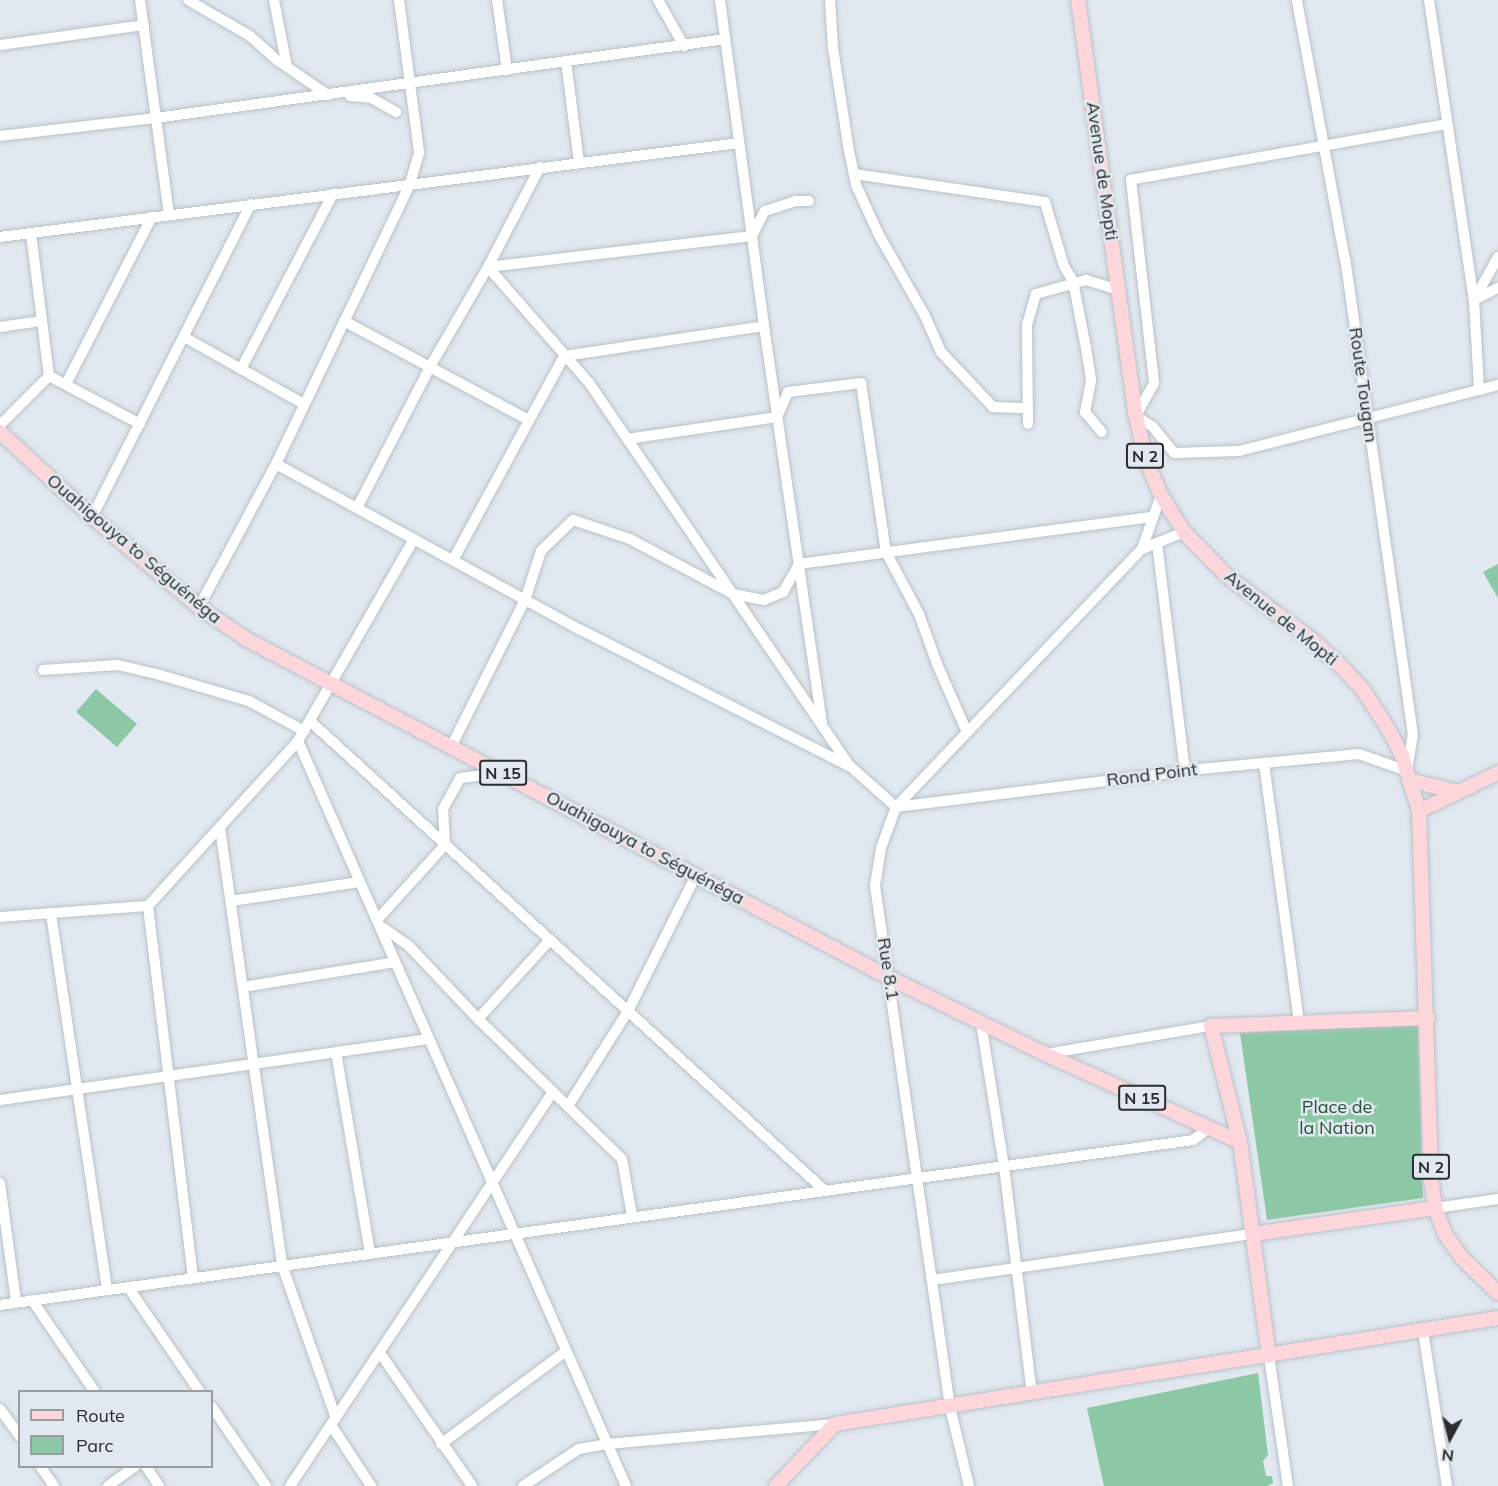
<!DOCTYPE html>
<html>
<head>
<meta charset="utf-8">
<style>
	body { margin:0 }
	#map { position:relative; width:1498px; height:1486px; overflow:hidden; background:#e1e8ef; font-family:Mulish,sans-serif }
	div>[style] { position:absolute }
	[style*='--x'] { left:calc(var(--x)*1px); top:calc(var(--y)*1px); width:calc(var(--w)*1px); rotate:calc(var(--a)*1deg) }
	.green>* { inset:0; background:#8cc8a6 }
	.roads { filter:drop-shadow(0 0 2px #bac1c8) drop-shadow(0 0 2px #bac1c8) }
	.minor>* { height:10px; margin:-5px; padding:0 5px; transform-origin:5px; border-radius:5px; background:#fff }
	.major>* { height:14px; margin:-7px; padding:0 7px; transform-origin:7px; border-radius:7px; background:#fcd6da }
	span { translate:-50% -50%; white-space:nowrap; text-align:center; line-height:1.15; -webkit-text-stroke:5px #e1e8ef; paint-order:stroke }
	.shield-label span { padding:2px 4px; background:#e1e8ef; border:2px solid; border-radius:4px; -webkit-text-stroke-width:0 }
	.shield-label { font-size:16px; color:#2a2d2f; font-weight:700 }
	.street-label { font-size:18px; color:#2a2d2f }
	.park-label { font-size:18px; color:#25503a }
	.legend { position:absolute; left:18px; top:1390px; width:195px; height:78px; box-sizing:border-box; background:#e1e8ef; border:2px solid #989da2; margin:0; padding:8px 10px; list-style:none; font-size:18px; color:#2a2d2f }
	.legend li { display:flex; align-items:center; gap:12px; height:30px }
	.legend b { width:30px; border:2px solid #989da2 }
	.north { position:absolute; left:1420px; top:1408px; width:60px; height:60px; -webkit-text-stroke:4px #e1e8ef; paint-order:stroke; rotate:187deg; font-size:16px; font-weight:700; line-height:24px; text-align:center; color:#2a2d2f }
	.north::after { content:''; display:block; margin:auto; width:21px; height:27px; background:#2a2d2f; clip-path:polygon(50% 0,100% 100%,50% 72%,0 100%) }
</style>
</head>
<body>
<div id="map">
	<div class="green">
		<div style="clip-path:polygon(1498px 564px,1498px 598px,1483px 572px)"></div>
		<div style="clip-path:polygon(96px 689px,137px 724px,117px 747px,76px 712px)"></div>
		<div style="clip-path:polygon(1418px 1024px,1423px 1198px,1267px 1220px,1240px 1033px)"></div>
		<div style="clip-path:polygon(1258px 1373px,1268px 1455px,1263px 1461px,1266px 1476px,1272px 1476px,1273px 1483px,1267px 1486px,1104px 1486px,1087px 1408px)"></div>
	</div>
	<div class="roads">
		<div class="minor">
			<div style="--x:140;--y:0;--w:217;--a:82.3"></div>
			<div style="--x:188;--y:0;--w:72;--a:30.1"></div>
			<div style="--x:250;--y:36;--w:36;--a:42"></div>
			<div style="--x:277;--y:60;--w:62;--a:34.5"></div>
			<div style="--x:274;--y:0;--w:68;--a:79"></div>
			<div style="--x:497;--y:0;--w:71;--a:81.9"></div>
			<div style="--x:658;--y:0;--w:53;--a:60.5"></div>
			<div style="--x:720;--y:0;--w:329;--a:82.3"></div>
			<div style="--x:764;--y:326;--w:400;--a:81.7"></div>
			<div style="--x:830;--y:0;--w:48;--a:86.4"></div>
			<div style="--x:833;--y:48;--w:104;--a:81.2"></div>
			<div style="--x:849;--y:151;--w:35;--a:78"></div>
			<div style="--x:856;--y:185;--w:55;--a:65.3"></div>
			<div style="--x:879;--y:235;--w:93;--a:60.4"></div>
			<div style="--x:925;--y:316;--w:39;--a:66"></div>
			<div style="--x:941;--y:352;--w:76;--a:46.6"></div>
			<div style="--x:993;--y:407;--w:35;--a:2"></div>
			<div style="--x:1429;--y:0;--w:303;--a:81.5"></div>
			<div style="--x:1474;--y:300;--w:90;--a:86.8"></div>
			<div style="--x:0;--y:45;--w:145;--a:-7.9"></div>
			<div style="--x:566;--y:61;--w:103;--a:82.7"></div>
			<div style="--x:350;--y:96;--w:21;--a:5"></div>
			<div style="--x:371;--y:98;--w:29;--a:29"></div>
			<div style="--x:1447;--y:124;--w:321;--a:170"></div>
			<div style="--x:1131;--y:180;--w:204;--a:83.5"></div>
			<div style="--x:1154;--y:383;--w:38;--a:119"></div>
			<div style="--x:1136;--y:416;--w:20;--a:33"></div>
			<div style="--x:1153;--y:427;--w:33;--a:51"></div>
			<div style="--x:1174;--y:453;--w:65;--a:-1.8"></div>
			<div style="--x:1239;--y:451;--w:267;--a:-14.3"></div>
			<div style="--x:0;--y:136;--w:157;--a:-6.6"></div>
			<div style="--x:156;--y:118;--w:574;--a:-7.9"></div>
			<div style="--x:540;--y:167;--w:113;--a:117.5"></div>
			<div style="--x:488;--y:267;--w:155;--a:48.9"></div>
			<div style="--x:590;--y:384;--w:462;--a:55.8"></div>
			<div style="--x:850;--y:766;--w:62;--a:41.7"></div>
			<div style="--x:896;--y:807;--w:306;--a:-7.1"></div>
			<div style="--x:1200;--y:769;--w:160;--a:-5.4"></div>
			<div style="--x:1359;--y:754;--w:51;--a:19.5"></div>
			<div style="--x:1407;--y:771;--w:36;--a:-81"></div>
			<div style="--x:1413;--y:735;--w:480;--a:-98.1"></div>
			<div style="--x:1345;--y:260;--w:264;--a:-100.5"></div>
			<div style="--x:854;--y:174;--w:193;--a:8.3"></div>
			<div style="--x:1045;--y:202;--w:67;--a:73.5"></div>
			<div style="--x:1064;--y:266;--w:17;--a:59"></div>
			<div style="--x:1073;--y:281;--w:68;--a:79"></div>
			<div style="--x:1086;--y:348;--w:33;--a:81"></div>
			<div style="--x:1091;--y:381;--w:32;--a:101"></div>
			<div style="--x:1085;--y:412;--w:26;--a:50"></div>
			<div style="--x:0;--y:237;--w:745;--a:-7.25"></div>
			<div style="--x:1498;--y:257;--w:49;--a:119.2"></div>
			<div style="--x:1474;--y:300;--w:27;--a:-27"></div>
			<div style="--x:344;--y:321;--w:210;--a:28.2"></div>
			<div style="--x:0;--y:327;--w:41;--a:-8.3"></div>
			<div style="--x:184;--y:337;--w:137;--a:29.2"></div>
			<div style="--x:241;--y:369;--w:198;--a:-62.3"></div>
			<div style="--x:49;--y:376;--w:103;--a:27.8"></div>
			<div style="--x:66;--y:384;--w:188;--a:-62.8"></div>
			<div style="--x:1028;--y:424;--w:99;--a:-90.6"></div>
			<div style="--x:1027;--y:325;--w:32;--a:-74"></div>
			<div style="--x:1036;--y:294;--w:52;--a:-15.6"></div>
			<div style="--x:1086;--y:280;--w:34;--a:17"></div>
			<div style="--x:0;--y:425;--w:69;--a:-45"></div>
			<div style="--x:49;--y:376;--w:144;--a:-97.2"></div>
			<div style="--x:627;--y:439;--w:152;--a:-8.3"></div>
			<div style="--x:777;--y:417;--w:27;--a:-66"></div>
			<div style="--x:788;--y:392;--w:74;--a:-7"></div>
			<div style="--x:861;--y:383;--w:171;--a:81.6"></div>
			<div style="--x:886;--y:552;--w:70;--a:62"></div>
			<div style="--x:919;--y:614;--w:53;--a:70.2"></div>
			<div style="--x:937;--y:664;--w:74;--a:66.2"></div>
			<div style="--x:276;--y:464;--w:347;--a:28.6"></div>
			<div style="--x:581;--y:630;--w:301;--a:26.9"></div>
			<div style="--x:1161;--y:495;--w:57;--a:109.4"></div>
			<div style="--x:1142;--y:549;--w:45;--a:-22"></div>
			<div style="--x:357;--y:508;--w:161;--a:-62.6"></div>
			<div style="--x:431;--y:365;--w:113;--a:-59.8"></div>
			<div style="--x:488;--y:267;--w:266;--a:-6.7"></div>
			<div style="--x:752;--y:236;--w:28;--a:-63"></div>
			<div style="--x:765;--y:211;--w:33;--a:-18"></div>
			<div style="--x:796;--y:201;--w:13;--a:0"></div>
			<div style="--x:92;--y:517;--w:351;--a:-63.1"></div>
			<div style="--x:414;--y:539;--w:233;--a:119.9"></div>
			<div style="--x:298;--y:741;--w:814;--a:66.24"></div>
			<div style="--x:1157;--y:543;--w:230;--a:83"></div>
			<div style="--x:453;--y:560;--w:232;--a:-61.4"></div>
			<div style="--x:564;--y:356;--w:202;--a:-8.5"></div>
			<div style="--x:199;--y:607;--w:162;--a:-61.7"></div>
			<div style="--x:276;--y:464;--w:310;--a:-64.4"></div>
			<div style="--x:410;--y:184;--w:33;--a:-74"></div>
			<div style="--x:419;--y:152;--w:153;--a:-97.5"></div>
			<div style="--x:43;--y:670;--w:75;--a:-3.8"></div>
			<div style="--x:118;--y:665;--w:43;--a:13.4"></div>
			<div style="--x:160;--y:675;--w:93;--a:16.3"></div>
			<div style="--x:249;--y:701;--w:63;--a:28.6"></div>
			<div style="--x:310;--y:721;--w:694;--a:42.37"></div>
			<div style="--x:452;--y:745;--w:162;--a:-63.3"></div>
			<div style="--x:525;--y:600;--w:52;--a:-71.9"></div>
			<div style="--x:541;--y:551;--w:45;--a:-44.1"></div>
			<div style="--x:573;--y:520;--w:60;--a:18.4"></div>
			<div style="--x:630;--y:539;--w:117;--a:28.1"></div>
			<div style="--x:733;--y:594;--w:32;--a:11"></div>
			<div style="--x:764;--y:600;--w:21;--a:-23"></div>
			<div style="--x:783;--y:592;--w:32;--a:-60"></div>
			<div style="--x:799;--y:564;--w:357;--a:-7.6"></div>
			<div style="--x:1264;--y:763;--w:261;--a:82.3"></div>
			<div style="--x:220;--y:828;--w:441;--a:81.9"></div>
			<div style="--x:282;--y:1265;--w:162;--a:70.6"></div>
			<div style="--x:231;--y:901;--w:130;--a:-8.4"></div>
			<div style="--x:148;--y:906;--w:375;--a:83.1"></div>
			<div style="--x:51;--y:914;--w:380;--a:81.5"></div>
			<div style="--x:0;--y:917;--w:148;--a:-4.3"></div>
			<div style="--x:148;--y:906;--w:223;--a:-47.7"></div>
			<div style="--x:377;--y:920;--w:101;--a:-47.8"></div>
			<div style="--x:445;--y:845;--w:36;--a:-93"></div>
			<div style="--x:443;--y:809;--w:35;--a:-61"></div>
			<div style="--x:460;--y:778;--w:42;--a:-6.8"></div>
			<div style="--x:382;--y:927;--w:32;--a:35"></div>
			<div style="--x:408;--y:945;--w:102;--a:46.6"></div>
			<div style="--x:478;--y:1019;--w:201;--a:44.2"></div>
			<div style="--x:622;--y:1159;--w:58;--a:80"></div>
			<div style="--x:243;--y:987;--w:154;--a:-9.3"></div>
			<div style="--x:478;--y:1019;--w:107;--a:-47.7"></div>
			<div style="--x:981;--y:1023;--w:145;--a:80.9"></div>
			<div style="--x:1004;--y:1166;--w:230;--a:83"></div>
			<div style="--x:336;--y:1052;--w:204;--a:80.4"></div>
			<div style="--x:1045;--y:1054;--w:168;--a:-9.6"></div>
			<div style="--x:0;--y:1100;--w:433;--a:-8.1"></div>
			<div style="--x:568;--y:1106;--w:112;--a:-57.7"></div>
			<div style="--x:628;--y:1011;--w:152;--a:-63.4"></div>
			<div style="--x:0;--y:1183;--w:120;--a:82.3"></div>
			<div style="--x:1435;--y:1208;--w:64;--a:-8.1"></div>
			<div style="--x:932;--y:1280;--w:323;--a:-8.2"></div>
			<div style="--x:128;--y:1287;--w:127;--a:55.6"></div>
			<div style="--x:32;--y:1300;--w:112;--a:55.6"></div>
			<div style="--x:0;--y:1305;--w:1204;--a:-7.87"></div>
			<div style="--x:1193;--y:1140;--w:20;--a:-37"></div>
			<div style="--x:1423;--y:1331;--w:157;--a:81.2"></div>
			<div style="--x:380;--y:1353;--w:162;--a:55.3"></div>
			<div style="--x:1269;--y:1356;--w:131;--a:81.7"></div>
			<div style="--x:212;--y:1407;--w:96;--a:55.6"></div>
			<div style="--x:0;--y:1409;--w:34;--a:54"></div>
			<div style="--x:331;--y:1425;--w:73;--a:56.7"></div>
			<div style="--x:441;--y:1444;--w:156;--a:-36.6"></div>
			<div style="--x:40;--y:1466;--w:24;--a:55"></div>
			<div style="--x:146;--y:1466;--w:24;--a:57"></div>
			<div style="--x:108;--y:1486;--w:34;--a:-36"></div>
			<div style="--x:290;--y:1486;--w:474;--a:-56.3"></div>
			<div style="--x:523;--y:1486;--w:67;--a:-33.5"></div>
			<div style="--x:579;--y:1449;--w:28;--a:-10"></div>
			<div style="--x:607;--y:1444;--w:229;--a:-5"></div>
			<div style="--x:969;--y:1486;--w:81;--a:-103.5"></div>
			<div style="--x:950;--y:1407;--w:526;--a:-98.19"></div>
			<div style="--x:875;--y:886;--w:38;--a:-81"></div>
			<div style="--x:881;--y:848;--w:44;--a:-69.9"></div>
			<div style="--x:896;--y:807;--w:356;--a:-46.4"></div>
		</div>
		<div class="major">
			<div style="--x:1078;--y:0;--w:420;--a:82.1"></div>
			<div style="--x:1136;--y:416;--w:45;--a:77.2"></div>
			<div style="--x:1146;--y:460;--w:38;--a:67"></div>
			<div style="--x:1161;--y:495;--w:44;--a:58.1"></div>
			<div style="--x:1184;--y:532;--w:62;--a:45.7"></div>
			<div style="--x:1227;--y:576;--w:105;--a:36.9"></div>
			<div style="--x:1311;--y:639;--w:38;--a:42"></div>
			<div style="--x:1339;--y:664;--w:35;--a:47"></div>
			<div style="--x:1363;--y:690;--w:48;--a:57"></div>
			<div style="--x:1389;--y:730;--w:29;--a:63"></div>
			<div style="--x:1402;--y:756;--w:58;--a:72.8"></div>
			<div style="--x:1419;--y:811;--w:367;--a:88.1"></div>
			<div style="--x:1431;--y:1178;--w:30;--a:82"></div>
			<div style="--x:1435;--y:1208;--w:28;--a:69"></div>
			<div style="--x:1445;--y:1234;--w:29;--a:55"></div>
			<div style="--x:1462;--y:1258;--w:50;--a:44.2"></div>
			<div style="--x:0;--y:432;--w:125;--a:42.7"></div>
			<div style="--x:92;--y:517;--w:140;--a:40.1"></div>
			<div style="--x:199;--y:607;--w:57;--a:34.2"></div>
			<div style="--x:246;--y:639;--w:728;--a:27.76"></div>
			<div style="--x:890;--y:978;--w:173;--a:26.1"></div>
			<div style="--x:1045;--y:1054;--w:214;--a:24.3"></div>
			<div style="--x:1409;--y:780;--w:49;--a:14"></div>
			<div style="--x:1419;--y:811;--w:88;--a:-25.7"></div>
			<div style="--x:1252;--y:1234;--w:185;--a:-8.1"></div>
			<div style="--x:1269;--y:1356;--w:216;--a:-97.7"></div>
			<div style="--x:1240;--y:1142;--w:120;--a:-104"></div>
			<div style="--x:1211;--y:1026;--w:217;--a:-2.1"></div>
			<div style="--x:776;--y:1486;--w:86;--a:-46.4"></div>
			<div style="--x:835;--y:1424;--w:671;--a:-9.08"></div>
		</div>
	</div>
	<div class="shield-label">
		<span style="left:1145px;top:456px">N 2</span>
		<span style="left:503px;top:773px">N 15</span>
		<span style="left:1142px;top:1098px">N 15</span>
		<span style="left:1431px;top:1167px">N 2</span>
	</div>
	<div class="street-label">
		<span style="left:1102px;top:171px;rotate:82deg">Avenue de Mopti</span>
		<span style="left:1363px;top:385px;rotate:82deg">Route Tougan</span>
		<span style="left:134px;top:549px;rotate:40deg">Ouahigouya to Séguénéga</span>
		<span style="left:1281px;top:618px;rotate:39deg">Avenue de Mopti</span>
		<span style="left:1152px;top:775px;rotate:-7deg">Rond Point</span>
		<span style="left:645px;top:848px;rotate:28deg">Ouahigouya to Séguénéga</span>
		<span style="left:888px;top:969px;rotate:81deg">Rue 8.1</span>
	</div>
	<div class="park-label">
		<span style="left:1337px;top:1118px">Place de<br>la Nation</span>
	</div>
	<ul class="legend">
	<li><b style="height:8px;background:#fcd6da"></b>Route</li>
	<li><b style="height:16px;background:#8cc8a6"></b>Parc</li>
	</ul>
	<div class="north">N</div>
</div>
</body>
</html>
